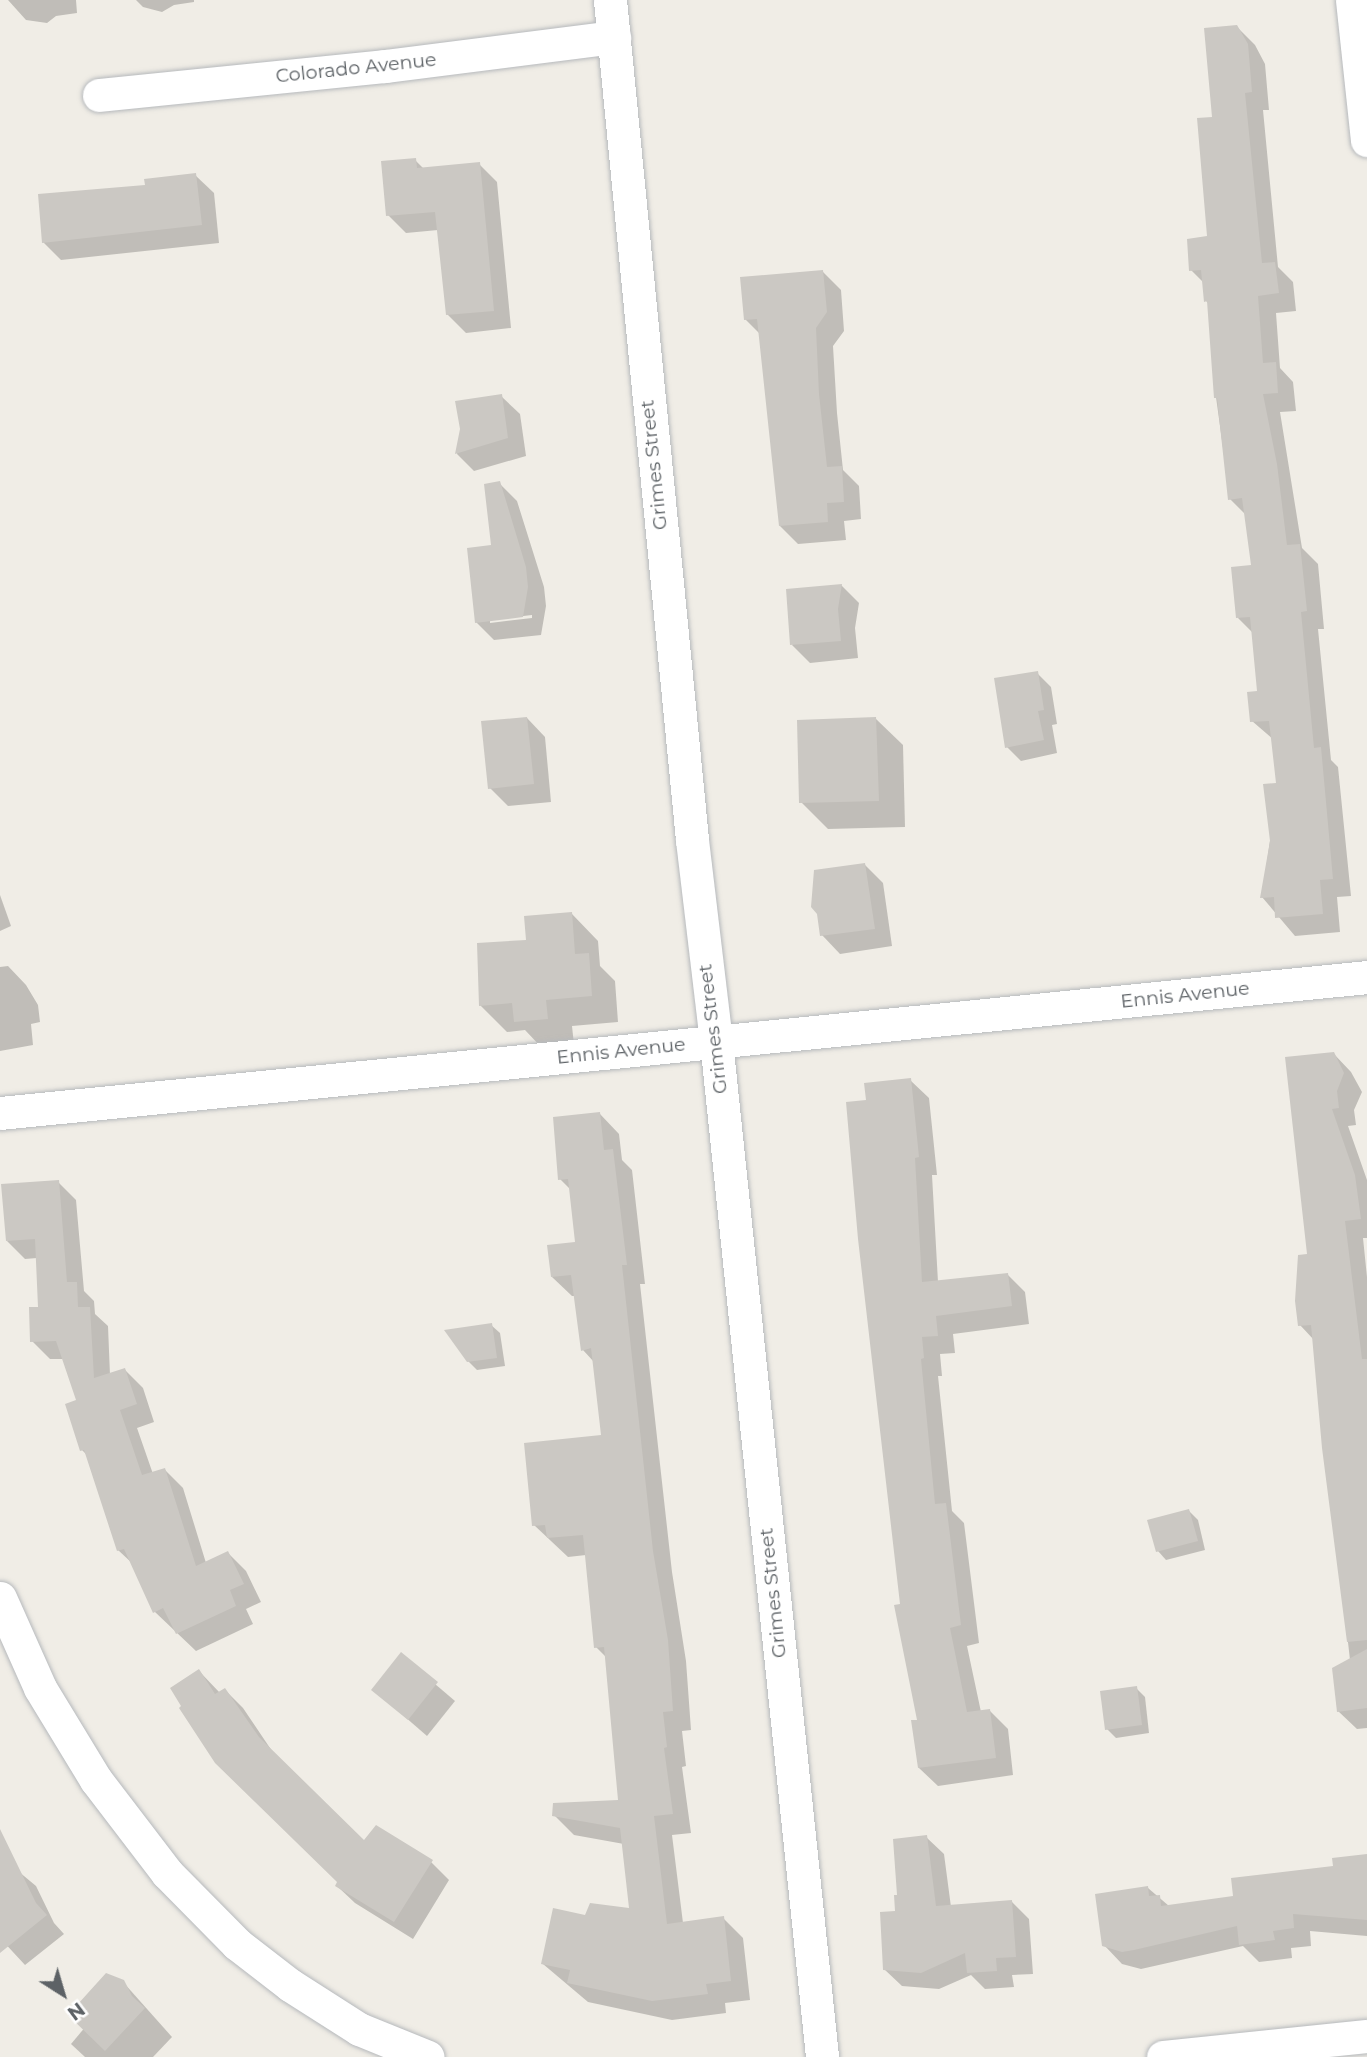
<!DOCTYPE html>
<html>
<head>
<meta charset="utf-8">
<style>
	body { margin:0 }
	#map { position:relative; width:1367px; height:2057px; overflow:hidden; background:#f0ede6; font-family:Montserrat,sans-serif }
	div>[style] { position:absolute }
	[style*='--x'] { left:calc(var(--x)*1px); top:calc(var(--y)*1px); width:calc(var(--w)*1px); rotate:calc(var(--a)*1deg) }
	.shadow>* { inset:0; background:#0003 }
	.building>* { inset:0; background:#cbc8c3 }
	.roads { filter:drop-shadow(0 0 2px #b6b9bc) drop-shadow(0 0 2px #b6b9bc) }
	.street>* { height:33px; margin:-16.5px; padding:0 16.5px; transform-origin:16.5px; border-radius:16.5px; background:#fff }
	span { translate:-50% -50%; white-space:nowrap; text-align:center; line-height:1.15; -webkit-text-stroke:5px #fff; paint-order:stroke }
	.street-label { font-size:19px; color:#5d6266 }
	.north { position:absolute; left:28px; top:1959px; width:70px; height:70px; -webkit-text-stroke:5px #fff; paint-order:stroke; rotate:143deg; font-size:19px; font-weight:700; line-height:28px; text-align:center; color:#5d6266 }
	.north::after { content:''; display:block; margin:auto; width:24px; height:32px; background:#5d6266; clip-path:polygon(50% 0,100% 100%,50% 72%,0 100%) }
</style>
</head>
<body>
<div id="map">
	<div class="shadow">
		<div style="clip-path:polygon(8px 0,76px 0,77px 13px,56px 16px,47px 23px,26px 20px)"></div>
		<div style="clip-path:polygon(136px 0,194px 0,194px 2px,174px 5px,162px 12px,143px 7px)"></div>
		<div style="clip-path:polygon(1237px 27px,1255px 45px,1265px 64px,1269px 110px,1263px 110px,1278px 267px,1293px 282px,1296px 311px,1276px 313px,1280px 368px,1293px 382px,1296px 411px,1280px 412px,1302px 548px,1318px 564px,1324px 629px,1318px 629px,1331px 760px,1338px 767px,1351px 896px,1337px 897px,1340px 932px,1295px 936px,1262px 897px,1278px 784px,1273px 739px,1252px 721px,1259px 693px,1253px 633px,1238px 618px,1253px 566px,1246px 515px,1230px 499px,1216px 397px,1209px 304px,1206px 301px,1204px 283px,1191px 270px,1209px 238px,1214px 119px)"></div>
		<div style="clip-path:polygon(415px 160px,424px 169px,479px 164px,497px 182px,511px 328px,466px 333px,447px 314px,438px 230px,406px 233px,388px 215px)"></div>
		<div style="clip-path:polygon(195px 175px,214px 193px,219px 243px,61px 260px,43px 242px,147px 187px)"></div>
		<div style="clip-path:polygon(823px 272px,841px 290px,844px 331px,833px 346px,837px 413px,843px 470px,859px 486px,861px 519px,844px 521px,846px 540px,798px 544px,780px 526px,761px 335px,745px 319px)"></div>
		<div style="clip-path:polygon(501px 396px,520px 414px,526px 456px,474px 471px,457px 454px,461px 429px)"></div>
		<div style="clip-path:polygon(evenodd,499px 483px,517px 501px,544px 587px,546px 606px,541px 635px,494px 640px,476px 622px,493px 547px,499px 483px,532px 615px,532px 618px,490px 623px,490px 620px,532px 615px)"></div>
		<div style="clip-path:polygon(841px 585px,859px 603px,855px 628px,858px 658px,810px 663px,792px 645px)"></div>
		<div style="clip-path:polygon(1037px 673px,1051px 687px,1057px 724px,1052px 725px,1057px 753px,1021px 761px,1007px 747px)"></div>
		<div style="clip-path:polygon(527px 718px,545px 737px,551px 802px,508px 806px,490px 788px)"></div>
		<div style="clip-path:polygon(876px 719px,903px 745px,905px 827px,828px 829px,801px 802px)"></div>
		<div style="clip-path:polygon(865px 865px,883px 883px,892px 946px,840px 954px,822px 935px)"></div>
		<div style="clip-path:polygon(0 895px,11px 926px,0 931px)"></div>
		<div style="clip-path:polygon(572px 914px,598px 941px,600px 966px,615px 981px,618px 1022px,572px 1026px,574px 1045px,542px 1048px,525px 1030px,507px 1032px,480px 1005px,528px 942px)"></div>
		<div style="clip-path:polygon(8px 966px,26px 985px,38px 1005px,40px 1022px,31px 1024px,33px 1045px,0 1051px,0 967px)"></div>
		<div style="clip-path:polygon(1333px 1053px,1351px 1072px,1362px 1092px,1354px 1110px,1356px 1125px,1348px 1126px,1367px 1180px,1367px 1238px,1363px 1238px,1367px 1277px,1367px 1728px,1357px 1729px,1338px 1711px,1350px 1660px,1314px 1340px,1300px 1325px)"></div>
		<div style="clip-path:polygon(910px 1080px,929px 1098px,937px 1175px,932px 1175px,938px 1282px,1007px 1274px,1025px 1292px,1029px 1324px,953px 1334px,955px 1353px,940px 1354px,942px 1376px,938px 1376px,952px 1511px,964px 1523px,979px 1643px,967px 1646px,981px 1712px,990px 1711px,1008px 1729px,1013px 1775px,938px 1786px,919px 1768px,919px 1721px,901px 1605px,868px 1102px)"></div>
		<div style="clip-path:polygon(600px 1114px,619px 1134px,622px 1160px,632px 1170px,645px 1284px,640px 1284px,672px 1572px,686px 1661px,691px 1730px,682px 1731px,686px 1766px,682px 1767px,691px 1833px,672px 1835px,683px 1923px,723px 1918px,743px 1938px,750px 2000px,725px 2003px,726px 2013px,672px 2020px,588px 2002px,543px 1964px,631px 1910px,624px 1844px,574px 1835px,554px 1815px,620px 1802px,607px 1658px,596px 1647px,586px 1555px,568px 1557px,534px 1525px,603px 1436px,594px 1362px,583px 1350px,576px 1296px,572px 1296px,552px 1277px,577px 1244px,571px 1190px,560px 1179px)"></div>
		<div style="clip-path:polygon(58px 1182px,76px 1200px,84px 1291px,94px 1301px,95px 1314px,108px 1326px,110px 1375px,125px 1370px,143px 1388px,154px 1422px,137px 1428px,153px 1474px,165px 1470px,183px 1488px,206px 1563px,228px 1553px,246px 1571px,261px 1602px,246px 1609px,253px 1624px,196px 1651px,155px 1612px,133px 1564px,118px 1550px,89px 1457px,82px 1450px,78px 1401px,64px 1359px,50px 1359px,32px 1341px,40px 1308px,37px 1258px,25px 1259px,7px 1241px)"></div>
		<div style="clip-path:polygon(491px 1325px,500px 1333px,505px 1366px,477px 1370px,468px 1361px)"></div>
		<div style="clip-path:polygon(1189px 1511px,1198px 1520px,1205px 1550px,1166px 1560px,1158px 1551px)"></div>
		<div style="clip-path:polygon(401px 1655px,455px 1701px,427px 1736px,374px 1690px)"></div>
		<div style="clip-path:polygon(199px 1671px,220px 1693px,225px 1690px,243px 1708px,276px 1757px,364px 1843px,431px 1862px,449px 1880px,413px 1939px,355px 1903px,337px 1886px,339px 1882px)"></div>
		<div style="clip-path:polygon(1136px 1688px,1145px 1697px,1149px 1733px,1116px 1738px,1107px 1729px)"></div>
		<div style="clip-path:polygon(926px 1837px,944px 1854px,951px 1907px,1012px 1902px,1029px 1919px,1033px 1974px,1012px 1975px,1014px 1987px,985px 1989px,971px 1975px,939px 1989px,902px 1986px,884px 1969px,897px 1912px)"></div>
		<div style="clip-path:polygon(0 1856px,36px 1886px,54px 1923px,64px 1934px,25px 1965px,0 1938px)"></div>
		<div style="clip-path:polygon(1367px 1856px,1367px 1936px,1310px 1931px,1311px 1946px,1291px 1948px,1292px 1958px,1259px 1962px,1243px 1946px,1141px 1969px,1122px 1964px,1104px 1945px,1148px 1888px,1169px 1906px,1235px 1897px)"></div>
		<div style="clip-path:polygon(123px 1982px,172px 2037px,153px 2057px,85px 2057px,71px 2044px)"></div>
	</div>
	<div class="building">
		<div style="clip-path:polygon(1237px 25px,1248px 44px,1252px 92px,1245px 93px,1262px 263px,1275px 262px,1279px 293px,1258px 296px,1263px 363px,1276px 362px,1278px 393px,1263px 394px,1277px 464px,1287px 545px,1300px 544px,1307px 611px,1301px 612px,1314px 748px,1321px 747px,1333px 879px,1320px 880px,1323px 914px,1275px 918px,1274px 897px,1260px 898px,1270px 841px,1263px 784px,1276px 783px,1269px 721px,1250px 722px,1247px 692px,1257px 691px,1250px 617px,1236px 618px,1231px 567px,1251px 565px,1242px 498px,1228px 500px,1217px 398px,1214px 398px,1207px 301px,1204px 302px,1201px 270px,1189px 271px,1187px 239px,1207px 236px,1197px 118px,1212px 117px,1204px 28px)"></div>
		<div style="clip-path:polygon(416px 158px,417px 168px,480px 162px,494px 311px,446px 315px,435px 212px,386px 216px,381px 161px)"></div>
		<div style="clip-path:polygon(196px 173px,202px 225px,42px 243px,38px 194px,145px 185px,144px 179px)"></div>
		<div style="clip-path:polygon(823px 270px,827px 312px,816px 328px,819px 394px,827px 467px,842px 466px,844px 502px,827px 503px,828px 522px,779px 526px,757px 319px,744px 320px,740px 277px)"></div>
		<div style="clip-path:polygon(502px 394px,508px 438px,455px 454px,460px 429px,455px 401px)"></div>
		<div style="clip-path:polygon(500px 481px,526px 567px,528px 587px,523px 617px,475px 623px,467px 548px,491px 545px,484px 484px)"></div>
		<div style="clip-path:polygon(842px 584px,838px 609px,841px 641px,790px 645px,786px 589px)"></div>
		<div style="clip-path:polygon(1038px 671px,1044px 710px,1038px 711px,1044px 740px,1005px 748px,994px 678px)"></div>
		<div style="clip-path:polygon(527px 717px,534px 784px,488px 789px,481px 721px)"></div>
		<div style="clip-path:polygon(876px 717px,879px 801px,799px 803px,797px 720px)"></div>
		<div style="clip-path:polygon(865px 863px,875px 929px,820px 936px,817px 914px,811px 907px,814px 870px)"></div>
		<div style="clip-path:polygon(572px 912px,575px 954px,589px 953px,592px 996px,546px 1000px,548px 1019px,514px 1022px,512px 1003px,479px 1006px,477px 943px,526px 940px,524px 916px)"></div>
		<div style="clip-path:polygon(1334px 1052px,1344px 1073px,1337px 1091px,1339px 1108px,1332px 1109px,1355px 1175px,1361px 1219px,1345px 1221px,1362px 1359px,1367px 1359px,1367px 1640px,1347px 1642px,1322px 1448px,1311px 1325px,1298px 1326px,1295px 1301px,1298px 1255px,1307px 1254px,1285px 1057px)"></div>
		<div style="clip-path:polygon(911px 1078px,919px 1157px,915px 1158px,922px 1282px,1008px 1273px,1012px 1306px,936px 1316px,938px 1336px,922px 1337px,924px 1358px,921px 1359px,935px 1504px,946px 1503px,961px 1625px,950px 1628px,967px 1712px,990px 1709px,996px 1758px,918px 1768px,911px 1720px,917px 1720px,894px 1605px,900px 1604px,858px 1239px,846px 1102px,866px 1100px,864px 1083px)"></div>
		<div style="clip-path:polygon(600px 1112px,604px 1150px,613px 1149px,627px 1265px,622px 1265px,653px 1551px,668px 1640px,673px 1711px,663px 1712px,667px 1747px,664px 1748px,673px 1814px,654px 1816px,667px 1924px,724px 1916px,731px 1981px,706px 1984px,708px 1994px,652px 2001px,567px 1983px,570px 1970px,541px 1964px,553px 1908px,585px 1915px,590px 1903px,629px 1908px,620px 1828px,552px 1816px,553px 1803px,618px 1800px,604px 1647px,594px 1648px,583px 1535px,547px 1538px,545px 1525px,532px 1526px,524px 1443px,601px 1435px,591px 1348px,581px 1351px,571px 1275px,551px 1277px,547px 1245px,575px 1242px,568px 1179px,558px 1180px,553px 1117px)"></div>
		<div style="clip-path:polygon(59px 1180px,67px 1282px,77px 1282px,78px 1307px,90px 1307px,94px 1378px,125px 1368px,137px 1404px,120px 1410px,142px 1475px,165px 1468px,196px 1566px,228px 1551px,244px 1584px,230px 1590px,236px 1606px,176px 1634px,163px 1608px,153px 1613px,124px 1549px,117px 1551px,84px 1450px,80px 1451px,65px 1404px,76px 1400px,56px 1341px,30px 1342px,29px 1307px,38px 1307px,35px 1239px,6px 1241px,1px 1184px)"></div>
		<div style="clip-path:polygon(492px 1323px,497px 1358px,467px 1362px,444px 1330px)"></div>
		<div style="clip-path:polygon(1189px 1509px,1198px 1541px,1156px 1552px,1147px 1520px)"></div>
		<div style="clip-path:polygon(1367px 1649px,1367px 1708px,1337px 1712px,1332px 1668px)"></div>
		<div style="clip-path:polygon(401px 1652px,438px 1682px,408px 1720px,371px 1690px)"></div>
		<div style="clip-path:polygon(199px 1669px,215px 1694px,225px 1688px,259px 1737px,364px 1840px,376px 1825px,433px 1860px,394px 1922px,335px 1886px,337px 1882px,215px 1763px,179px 1708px,181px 1706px,170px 1688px)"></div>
		<div style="clip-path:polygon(1137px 1686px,1142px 1725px,1105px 1730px,1100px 1691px)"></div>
		<div style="clip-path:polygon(0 1829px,36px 1903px,47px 1915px,0 1953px)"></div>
		<div style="clip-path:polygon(927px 1835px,936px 1906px,1012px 1900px,1016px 1957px,996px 1958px,997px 1971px,967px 1973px,965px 1953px,921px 1973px,883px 1970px,880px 1912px,895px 1911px,894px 1895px,897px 1895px,893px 1839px)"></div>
		<div style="clip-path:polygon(1367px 1854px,1367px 1920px,1293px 1914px,1294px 1928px,1273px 1931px,1275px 1940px,1239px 1945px,1237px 1926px,1134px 1950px,1122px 1952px,1102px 1946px,1095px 1894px,1148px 1886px,1149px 1896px,1160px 1895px,1161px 1906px,1233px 1896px,1231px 1878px,1333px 1866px,1332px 1858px)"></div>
		<div style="clip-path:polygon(106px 1973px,124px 1980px,132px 1996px,145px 2008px,105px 2051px,68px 2015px)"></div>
	</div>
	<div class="roads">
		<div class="street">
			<div style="--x:610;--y:0;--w:844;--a:84.42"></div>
			<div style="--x:692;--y:840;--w:202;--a:83.2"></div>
			<div style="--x:716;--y:1041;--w:1022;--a:84.04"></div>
			<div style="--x:1352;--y:0;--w:141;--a:83.9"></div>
			<div style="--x:99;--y:95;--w:287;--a:-5.8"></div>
			<div style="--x:385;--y:66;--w:231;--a:-7.2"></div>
			<div style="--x:0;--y:1113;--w:1374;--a:-5.68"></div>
			<div style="--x:0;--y:1598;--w:98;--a:66"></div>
			<div style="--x:40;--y:1688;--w:108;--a:58.7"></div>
			<div style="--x:96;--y:1780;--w:117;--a:52.6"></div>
			<div style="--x:167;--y:1873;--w:100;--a:45.4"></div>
			<div style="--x:237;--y:1944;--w:67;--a:37.7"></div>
			<div style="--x:290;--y:1985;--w:82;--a:32.5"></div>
			<div style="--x:359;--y:2029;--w:74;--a:22.1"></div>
			<div style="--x:1163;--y:2057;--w:205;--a:-5.9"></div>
		</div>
	</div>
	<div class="street-label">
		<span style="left:356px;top:68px;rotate:-6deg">Colorado Avenue</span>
		<span style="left:654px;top:465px;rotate:-96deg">Grimes Street</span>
		<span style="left:1185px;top:995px;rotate:-6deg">Ennis Avenue</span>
		<span style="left:713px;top:1029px;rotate:-97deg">Grimes Street</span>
		<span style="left:621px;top:1051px;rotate:-6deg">Ennis Avenue</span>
		<span style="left:773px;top:1593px;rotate:-96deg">Grimes Street</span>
	</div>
	<div class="north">N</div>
</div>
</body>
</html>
